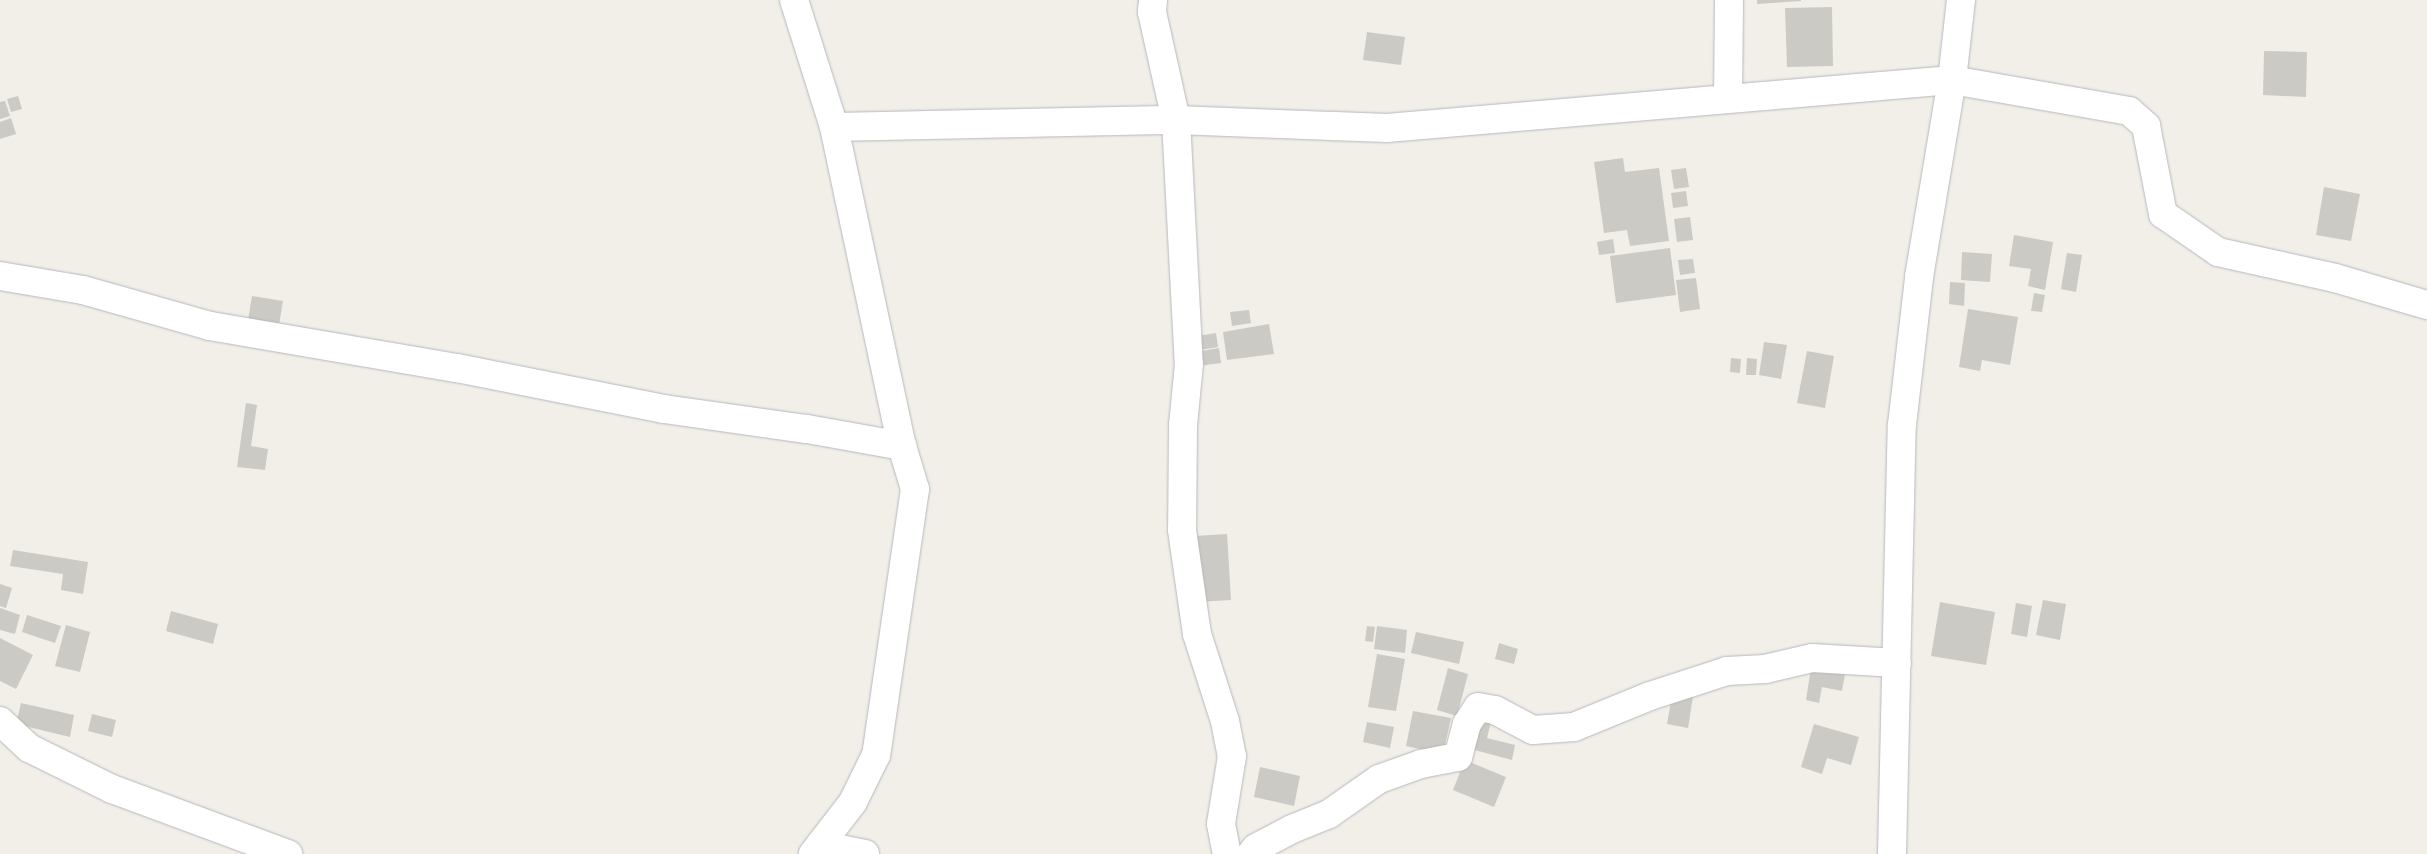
<!DOCTYPE html>
<html>
<head>
<meta charset="utf-8">
<style>
	body { margin:0 }
	#map { position:relative; width:2427px; height:854px; overflow:hidden; background:#f1efe8; font-family:"Fira Sans",sans-serif }
	div>[style] { position:absolute }
	[style*='--x'] { left:calc(var(--x)*1px); top:calc(var(--y)*1px); width:calc(var(--w)*1px); rotate:calc(var(--a)*1deg) }
	.building>* { inset:0; background:#cccac5 }
	.roads { filter:drop-shadow(0 0 1px #b5b8bc) drop-shadow(0 0 1px #b5b8bc) }
	.minor>* { height:28px; margin:-14px; padding:0 14px; transform-origin:14px; border-radius:14px; background:#fff }
	span { translate:-50% -50%; white-space:nowrap; text-align:center; line-height:1.15; -webkit-text-stroke:4px #fff; paint-order:stroke }
</style>
</head>
<body>
<div id="map">
	<div class="building">
		<div style="clip-path:polygon(1757px 0,1801px 0,1801px 1px,1757px 4px)"></div>
		<div style="clip-path:polygon(1832px 7px,1833px 66px,1787px 67px,1785px 8px)"></div>
		<div style="clip-path:polygon(1367px 32px,1405px 37px,1401px 65px,1363px 60px)"></div>
		<div style="clip-path:polygon(2264px 51px,2307px 52px,2306px 97px,2263px 95px)"></div>
		<div style="clip-path:polygon(18px 96px,22px 109px,11px 112px,7px 99px)"></div>
		<div style="clip-path:polygon(5px 101px,10px 116px,0 119px,0 102px)"></div>
		<div style="clip-path:polygon(11px 118px,16px 134px,0 139px,0 122px)"></div>
		<div style="clip-path:polygon(1623px 158px,1625px 172px,1659px 168px,1669px 241px,1630px 246px,1627px 230px,1604px 233px,1594px 162px)"></div>
		<div style="clip-path:polygon(1686px 168px,1689px 187px,1674px 189px,1671px 170px)"></div>
		<div style="clip-path:polygon(2324px 187px,2360px 194px,2351px 241px,2316px 235px)"></div>
		<div style="clip-path:polygon(1686px 191px,1688px 206px,1673px 208px,1671px 193px)"></div>
		<div style="clip-path:polygon(1690px 217px,1693px 240px,1677px 242px,1674px 219px)"></div>
		<div style="clip-path:polygon(2014px 235px,2053px 242px,2045px 290px,2028px 286px,2031px 269px,2009px 266px)"></div>
		<div style="clip-path:polygon(1613px 239px,1615px 253px,1599px 255px,1597px 242px)"></div>
		<div style="clip-path:polygon(1670px 248px,1676px 295px,1616px 303px,1610px 256px)"></div>
		<div style="clip-path:polygon(1962px 252px,1992px 254px,1990px 282px,1961px 280px)"></div>
		<div style="clip-path:polygon(2067px 253px,2082px 255px,2076px 292px,2061px 289px)"></div>
		<div style="clip-path:polygon(1693px 259px,1695px 273px,1680px 275px,1678px 260px)"></div>
		<div style="clip-path:polygon(1696px 278px,1700px 309px,1680px 312px,1676px 280px)"></div>
		<div style="clip-path:polygon(1950px 282px,1965px 283px,1964px 306px,1949px 304px)"></div>
		<div style="clip-path:polygon(2034px 293px,2045px 295px,2042px 312px,2031px 311px)"></div>
		<div style="clip-path:polygon(252px 296px,283px 301px,279px 325px,248px 320px)"></div>
		<div style="clip-path:polygon(1968px 309px,2018px 317px,2010px 365px,1982px 360px,1980px 371px,1959px 367px)"></div>
		<div style="clip-path:polygon(1249px 310px,1251px 323px,1232px 326px,1230px 312px)"></div>
		<div style="clip-path:polygon(1269px 324px,1274px 354px,1227px 360px,1223px 332px)"></div>
		<div style="clip-path:polygon(1216px 333px,1218px 347px,1200px 350px,1198px 336px)"></div>
		<div style="clip-path:polygon(1764px 342px,1787px 345px,1781px 379px,1759px 375px)"></div>
		<div style="clip-path:polygon(1219px 348px,1221px 363px,1198px 366px,1196px 352px)"></div>
		<div style="clip-path:polygon(1807px 351px,1834px 356px,1825px 408px,1797px 403px)"></div>
		<div style="clip-path:polygon(1731px 358px,1741px 359px,1740px 373px,1730px 372px)"></div>
		<div style="clip-path:polygon(1747px 358px,1757px 359px,1756px 375px,1746px 375px)"></div>
		<div style="clip-path:polygon(246px 403px,257px 405px,251px 446px,268px 449px,265px 470px,237px 467px)"></div>
		<div style="clip-path:polygon(1227px 534px,1231px 600px,1198px 602px,1194px 536px)"></div>
		<div style="clip-path:polygon(13px 550px,88px 562px,83px 594px,61px 590px,63px 574px,10px 566px)"></div>
		<div style="clip-path:polygon(0 584px,12px 588px,6px 608px,0 606px)"></div>
		<div style="clip-path:polygon(2043px 600px,2066px 604px,2060px 640px,2036px 635px)"></div>
		<div style="clip-path:polygon(1940px 602px,1995px 612px,1986px 665px,1931px 656px)"></div>
		<div style="clip-path:polygon(2016px 603px,2032px 606px,2027px 637px,2011px 634px)"></div>
		<div style="clip-path:polygon(0 608px,20px 615px,15px 634px,0 630px)"></div>
		<div style="clip-path:polygon(171px 611px,218px 624px,213px 644px,166px 631px)"></div>
		<div style="clip-path:polygon(27px 615px,61px 626px,55px 643px,22px 632px)"></div>
		<div style="clip-path:polygon(66px 625px,90px 632px,80px 672px,55px 666px)"></div>
		<div style="clip-path:polygon(1367px 626px,1375px 627px,1373px 642px,1365px 641px)"></div>
		<div style="clip-path:polygon(1377px 626px,1407px 630px,1405px 653px,1374px 649px)"></div>
		<div style="clip-path:polygon(1416px 632px,1464px 642px,1459px 664px,1411px 653px)"></div>
		<div style="clip-path:polygon(0 638px,33px 655px,16px 689px,0 681px)"></div>
		<div style="clip-path:polygon(1499px 643px,1518px 649px,1514px 664px,1495px 659px)"></div>
		<div style="clip-path:polygon(1377px 654px,1405px 659px,1396px 711px,1368px 707px)"></div>
		<div style="clip-path:polygon(1448px 668px,1468px 674px,1457px 716px,1437px 710px)"></div>
		<div style="clip-path:polygon(1811px 668px,1845px 674px,1842px 691px,1822px 687px,1819px 703px,1806px 700px)"></div>
		<div style="clip-path:polygon(1694px 690px,1688px 728px,1667px 724px,1672px 696px)"></div>
		<div style="clip-path:polygon(21px 703px,74px 715px,70px 737px,16px 724px)"></div>
		<div style="clip-path:polygon(1413px 711px,1451px 718px,1443px 754px,1406px 746px)"></div>
		<div style="clip-path:polygon(92px 714px,116px 720px,112px 737px,88px 731px)"></div>
		<div style="clip-path:polygon(1475px 717px,1491px 722px,1487px 738px,1515px 745px,1512px 760px,1467px 748px)"></div>
		<div style="clip-path:polygon(1367px 722px,1394px 727px,1390px 748px,1363px 742px)"></div>
		<div style="clip-path:polygon(1814px 724px,1859px 737px,1851px 765px,1827px 758px,1822px 774px,1801px 767px)"></div>
		<div style="clip-path:polygon(1465px 760px,1506px 777px,1494px 807px,1453px 790px)"></div>
		<div style="clip-path:polygon(1260px 767px,1300px 776px,1294px 806px,1254px 797px)"></div>
	</div>
	<div class="roads">
		<div class="minor">
			<div style="--x:794;--y:0;--w:133;--a:72.5"></div>
			<div style="--x:834;--y:127;--w:326;--a:78"></div>
			<div style="--x:902;--y:446;--w:45;--a:73.2"></div>
			<div style="--x:915;--y:489;--w:269;--a:98.3"></div>
			<div style="--x:876;--y:755;--w:52;--a:116.1"></div>
			<div style="--x:853;--y:802;--w:66;--a:127.6"></div>
			<div style="--x:1153;--y:0;--w:12;--a:95"></div>
			<div style="--x:1152;--y:12;--w:111;--a:77.5"></div>
			<div style="--x:1176;--y:120;--w:244;--a:87"></div>
			<div style="--x:1189;--y:364;--w:61;--a:95.6"></div>
			<div style="--x:1183;--y:425;--w:105;--a:90.5"></div>
			<div style="--x:1182;--y:530;--w:105;--a:81.8"></div>
			<div style="--x:1197;--y:634;--w:91;--a:72.2"></div>
			<div style="--x:1225;--y:721;--w:36;--a:79"></div>
			<div style="--x:1232;--y:756;--w:69;--a:99.2"></div>
			<div style="--x:1221;--y:824;--w:31;--a:79"></div>
			<div style="--x:1728;--y:99;--w:99;--a:-89.4"></div>
			<div style="--x:834;--y:127;--w:342;--a:-1.2"></div>
			<div style="--x:1176;--y:120;--w:211;--a:2.2"></div>
			<div style="--x:1387;--y:128;--w:567;--a:-4.86"></div>
			<div style="--x:1952;--y:80;--w:180;--a:9.9"></div>
			<div style="--x:2129;--y:111;--w:23;--a:41"></div>
			<div style="--x:2146;--y:126;--w:90;--a:79.1"></div>
			<div style="--x:2163;--y:214;--w:67;--a:34.6"></div>
			<div style="--x:2218;--y:252;--w:120;--a:12.5"></div>
			<div style="--x:2335;--y:278;--w:96;--a:16.4"></div>
			<div style="--x:0;--y:276;--w:84;--a:9.6"></div>
			<div style="--x:83;--y:290;--w:132;--a:15.8"></div>
			<div style="--x:210;--y:326;--w:251;--a:9.7"></div>
			<div style="--x:457;--y:368;--w:211;--a:11.2"></div>
			<div style="--x:664;--y:409;--w:144;--a:8"></div>
			<div style="--x:807;--y:429;--w:97;--a:10.1"></div>
			<div style="--x:0;--y:721;--w:40;--a:43"></div>
			<div style="--x:29;--y:748;--w:93;--a:26.3"></div>
			<div style="--x:112;--y:789;--w:188;--a:20.3"></div>
			<div style="--x:820;--y:845;--w:46;--a:11.3"></div>
			<div style="--x:1251;--y:854;--w:8;--a:-50"></div>
			<div style="--x:1256;--y:848;--w:41;--a:-27.8"></div>
			<div style="--x:1292;--y:829;--w:40;--a:-22"></div>
			<div style="--x:1329;--y:814;--w:61;--a:-35"></div>
			<div style="--x:1379;--y:779;--w:45;--a:-19.7"></div>
			<div style="--x:1421;--y:764;--w:38;--a:-11"></div>
			<div style="--x:1458;--y:757;--w:34;--a:-75"></div>
			<div style="--x:1467;--y:724;--w:20;--a:-57"></div>
			<div style="--x:1478;--y:707;--w:17;--a:10"></div>
			<div style="--x:1495;--y:710;--w:43;--a:27.8"></div>
			<div style="--x:1533;--y:730;--w:41;--a:-4.2"></div>
			<div style="--x:1574;--y:727;--w:82;--a:-22.2"></div>
			<div style="--x:1650;--y:696;--w:81;--a:-18"></div>
			<div style="--x:1727;--y:671;--w:38;--a:-3"></div>
			<div style="--x:1765;--y:669;--w:48;--a:-13.2"></div>
			<div style="--x:1812;--y:658;--w:85;--a:3.4"></div>
			<div style="--x:1892;--y:854;--w:429;--a:-88.7"></div>
			<div style="--x:1902;--y:425;--w:149;--a:-83.4"></div>
			<div style="--x:1919;--y:277;--w:200;--a:-80.5"></div>
			<div style="--x:1952;--y:80;--w:81;--a:-83.6"></div>
		</div>
	</div>
</div>
</body>
</html>
